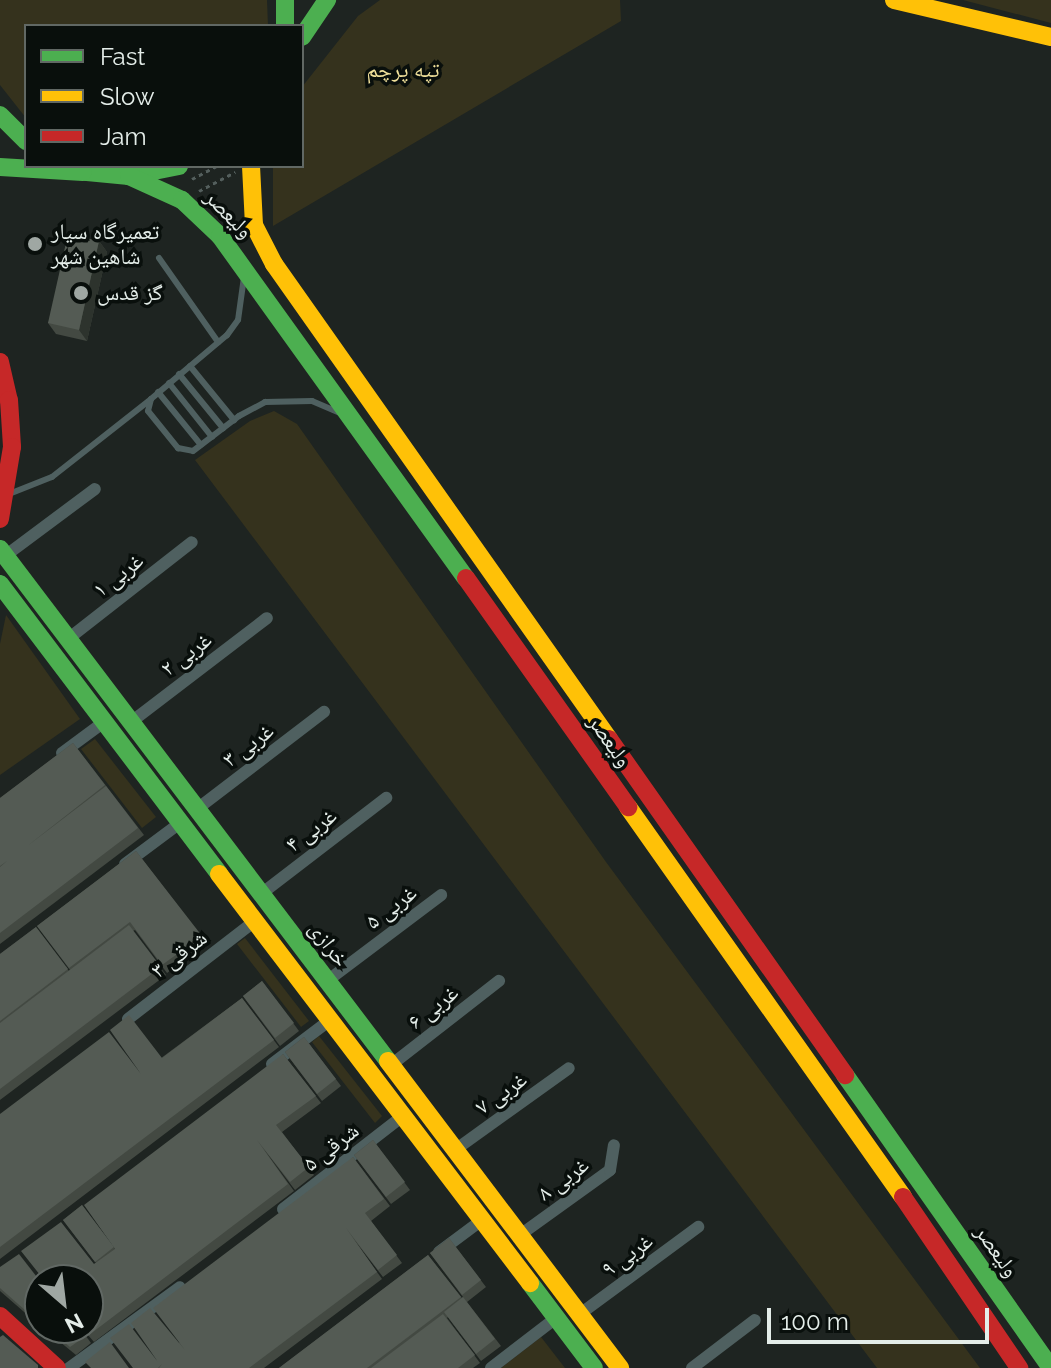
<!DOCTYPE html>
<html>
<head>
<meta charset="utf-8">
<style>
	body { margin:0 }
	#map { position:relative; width:1051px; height:1368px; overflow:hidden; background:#1e2421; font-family:Raleway,"Noto Naskh Arabic",sans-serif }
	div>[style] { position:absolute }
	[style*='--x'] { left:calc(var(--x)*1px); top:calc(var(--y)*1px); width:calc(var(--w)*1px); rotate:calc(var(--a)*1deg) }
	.green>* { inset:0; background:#35321d }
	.path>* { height:3px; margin-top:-1.5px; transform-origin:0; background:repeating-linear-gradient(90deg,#545f5d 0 4px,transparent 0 8px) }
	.lane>* { height:6px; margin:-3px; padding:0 3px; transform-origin:3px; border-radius:3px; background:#4f6060 }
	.street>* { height:12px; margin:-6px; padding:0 6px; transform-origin:6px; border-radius:6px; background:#4f6060 }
	.fast>* { height:18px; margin:-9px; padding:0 9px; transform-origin:9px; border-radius:9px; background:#4caf50 }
	.slow>* { height:18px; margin:-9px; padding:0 9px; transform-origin:9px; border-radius:9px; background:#ffc107 }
	.jam>* { height:18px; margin:-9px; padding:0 9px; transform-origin:9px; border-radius:9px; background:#c62828 }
	.wall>* { inset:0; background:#434942 }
	.shaded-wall>* { inset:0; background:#2d332d }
	.building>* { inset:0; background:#545b54 }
	.dots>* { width:22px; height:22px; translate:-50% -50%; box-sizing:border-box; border:4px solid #090f0c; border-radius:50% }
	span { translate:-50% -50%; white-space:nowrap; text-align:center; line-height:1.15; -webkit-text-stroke:7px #090f0c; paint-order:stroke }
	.park-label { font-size:22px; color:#f1e19b }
	.street-label { font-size:22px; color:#e4ede9 }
	.poi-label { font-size:22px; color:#e4ede9 }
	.left { translate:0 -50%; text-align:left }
	.legend { position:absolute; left:24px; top:24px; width:280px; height:144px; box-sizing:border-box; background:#090f0c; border:2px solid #616864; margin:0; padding:10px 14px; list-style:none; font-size:24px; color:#e4ede9 }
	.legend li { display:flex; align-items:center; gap:16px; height:40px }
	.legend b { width:40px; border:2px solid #616864 }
	.north { position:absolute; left:24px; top:1264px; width:80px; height:80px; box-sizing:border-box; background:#090f0c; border:2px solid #616864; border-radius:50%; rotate:152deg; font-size:22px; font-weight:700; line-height:32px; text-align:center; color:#e4ede9 }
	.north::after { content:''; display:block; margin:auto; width:28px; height:36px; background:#9fa7a3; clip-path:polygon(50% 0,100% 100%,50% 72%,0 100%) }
	.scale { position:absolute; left:767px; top:1308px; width:222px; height:36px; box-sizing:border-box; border:4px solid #e4ede9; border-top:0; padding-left:10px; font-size:24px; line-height:28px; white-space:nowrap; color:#e4ede9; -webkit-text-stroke:6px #090f0c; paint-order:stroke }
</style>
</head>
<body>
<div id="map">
	<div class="green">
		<div style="clip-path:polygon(0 0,267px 0,268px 26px,26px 26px,26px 118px,0 85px)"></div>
		<div style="clip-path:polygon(380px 0,620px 0,621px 21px,273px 226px,273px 166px,302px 166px,302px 87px,358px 16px)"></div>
		<div style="clip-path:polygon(963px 0,1051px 0,1051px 23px)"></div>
		<div style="clip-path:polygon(274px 411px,297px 424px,606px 862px,980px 1368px,877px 1368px,195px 460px,250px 421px)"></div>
		<div style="clip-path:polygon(6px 615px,80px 719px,0 775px,0 644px)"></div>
		<div style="clip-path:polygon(95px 739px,156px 817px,142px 828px,81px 749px)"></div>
		<div style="clip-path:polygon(245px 938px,309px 1021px,301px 1027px,237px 944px)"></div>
		<div style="clip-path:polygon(319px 1036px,382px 1116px,375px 1123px,312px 1042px)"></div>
		<div style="clip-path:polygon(541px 1337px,565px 1368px,501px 1368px)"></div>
	</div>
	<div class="path">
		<div style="--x:192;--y:179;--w:27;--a:-28"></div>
		<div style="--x:199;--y:191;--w:41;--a:-27.8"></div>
	</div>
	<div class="lane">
		<div style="--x:159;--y:258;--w:103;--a:54.9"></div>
		<div style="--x:244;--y:277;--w:43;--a:97.9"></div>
		<div style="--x:238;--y:320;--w:19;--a:126"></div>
		<div style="--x:227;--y:335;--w:99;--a:139.9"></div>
		<div style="--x:151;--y:399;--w:12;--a:104"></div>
		<div style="--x:148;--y:411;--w:48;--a:51"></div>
		<div style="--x:178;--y:448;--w:15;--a:11"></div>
		<div style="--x:193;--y:451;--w:58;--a:-37.3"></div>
		<div style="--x:239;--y:416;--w:30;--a:-28"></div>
		<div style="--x:265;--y:402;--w:47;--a:-1.2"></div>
		<div style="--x:312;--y:401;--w:33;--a:23"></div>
		<div style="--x:190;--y:366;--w:70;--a:50.8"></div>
		<div style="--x:179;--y:374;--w:70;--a:50.8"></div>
		<div style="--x:169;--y:383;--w:69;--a:51.5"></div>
		<div style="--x:158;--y:392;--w:68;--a:50.9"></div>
		<div style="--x:9;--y:494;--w:46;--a:-21.6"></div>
		<div style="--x:52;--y:477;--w:126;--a:-38.2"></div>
	</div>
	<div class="street">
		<div style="--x:5;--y:556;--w:112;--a:-36.7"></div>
		<div style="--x:68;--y:639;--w:157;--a:-38"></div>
		<div style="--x:131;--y:722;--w:171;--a:-37.4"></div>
		<div style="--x:62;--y:753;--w:52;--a:-36.4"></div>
		<div style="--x:197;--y:809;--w:160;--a:-37.4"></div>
		<div style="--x:125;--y:864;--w:69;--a:-36.7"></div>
		<div style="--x:261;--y:894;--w:158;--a:-37.5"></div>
		<div style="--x:327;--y:981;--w:143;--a:-37"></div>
		<div style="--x:128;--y:1019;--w:160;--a:-37.7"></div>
		<div style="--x:272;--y:1064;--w:73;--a:-37.2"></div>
		<div style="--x:391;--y:1065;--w:137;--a:-37.9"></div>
		<div style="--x:455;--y:1150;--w:140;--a:-35.7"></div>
		<div style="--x:283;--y:1209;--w:152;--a:-37.8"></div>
		<div style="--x:520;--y:1235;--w:111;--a:-35.8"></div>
		<div style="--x:610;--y:1170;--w:25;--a:-81"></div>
		<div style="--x:439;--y:1252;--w:54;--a:-36.7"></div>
		<div style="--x:580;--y:1314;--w:147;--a:-36.4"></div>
		<div style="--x:69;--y:1368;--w:137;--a:-36.1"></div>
		<div style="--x:491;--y:1368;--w:82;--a:-37.6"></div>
		<div style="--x:692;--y:1368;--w:79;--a:-37.3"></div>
	</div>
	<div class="fast">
		<div style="--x:285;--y:0;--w:26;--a:90"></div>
		<div style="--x:302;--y:37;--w:45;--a:-56"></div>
		<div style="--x:0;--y:115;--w:37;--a:45"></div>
		<div style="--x:72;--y:166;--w:16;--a:22"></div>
		<div style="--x:87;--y:172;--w:42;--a:5.4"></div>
		<div style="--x:129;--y:176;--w:51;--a:-11.3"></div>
		<div style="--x:0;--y:167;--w:83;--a:3.4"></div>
		<div style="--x:129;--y:176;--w:58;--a:24.4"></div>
		<div style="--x:182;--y:200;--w:52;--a:43.5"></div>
		<div style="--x:220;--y:236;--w:421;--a:54.3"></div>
		<div style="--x:0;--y:549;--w:642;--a:52.84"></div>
		<div style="--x:0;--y:584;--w:363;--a:52.9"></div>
		<div style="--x:845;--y:1075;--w:358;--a:54.9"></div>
		<div style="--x:530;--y:1283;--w:106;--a:53"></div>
	</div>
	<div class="slow">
		<div style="--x:894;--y:0;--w:161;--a:13.3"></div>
		<div style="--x:251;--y:166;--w:59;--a:87.1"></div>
		<div style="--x:254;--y:225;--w:44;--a:62.9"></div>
		<div style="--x:274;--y:264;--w:581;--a:54.81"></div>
		<div style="--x:628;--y:807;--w:477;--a:54.8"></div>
		<div style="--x:219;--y:874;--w:514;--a:52.75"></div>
		<div style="--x:388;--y:1061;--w:385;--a:52.9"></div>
	</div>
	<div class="jam">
		<div style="--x:0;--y:362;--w:39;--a:77"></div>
		<div style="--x:9;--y:400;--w:47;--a:86.3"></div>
		<div style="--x:12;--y:447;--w:73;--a:99.5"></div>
		<div style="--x:466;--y:578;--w:281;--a:54.7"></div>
		<div style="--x:609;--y:739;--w:411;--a:54.9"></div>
		<div style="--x:903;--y:1197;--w:207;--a:55.8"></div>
		<div style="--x:0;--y:1316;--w:77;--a:42.4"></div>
	</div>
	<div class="wall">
		<div style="clip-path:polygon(99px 241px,107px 252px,87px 341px,56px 334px,48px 323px)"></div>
		<div style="clip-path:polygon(73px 743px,144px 835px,0 944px,0 798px)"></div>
		<div style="clip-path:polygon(136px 851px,207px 944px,167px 973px,135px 930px,133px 931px,166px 975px,0 1100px,0 954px,36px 927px,69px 971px,70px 970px,37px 926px)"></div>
		<div style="clip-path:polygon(262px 981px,299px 1031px,280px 1046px,243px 996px)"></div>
		<div style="clip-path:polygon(242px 998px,279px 1047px,0 1259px,0 1114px,141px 1073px)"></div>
		<div style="clip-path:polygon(304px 1037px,341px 1086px,322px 1101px,285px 1052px)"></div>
		<div style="clip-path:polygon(283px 1054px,321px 1103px,282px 1132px,314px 1175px,295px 1190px,263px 1148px,294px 1191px,94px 1342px,82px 1328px,88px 1328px,94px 1264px,96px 1263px,63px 1220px,82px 1205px,115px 1249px)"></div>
		<div style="clip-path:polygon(373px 1140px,410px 1190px,391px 1204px,354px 1155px)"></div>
		<div style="clip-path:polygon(353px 1157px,390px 1206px,371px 1221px,402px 1263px,383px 1277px,352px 1237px,382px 1279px,264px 1368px,132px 1368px,157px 1360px,179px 1343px)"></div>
		<div style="clip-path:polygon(449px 1238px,486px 1287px,467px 1302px,501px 1346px,481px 1361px,448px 1317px,447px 1318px,480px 1363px,473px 1368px,279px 1368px,428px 1255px,462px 1298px,463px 1297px,430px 1253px)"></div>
		<div style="clip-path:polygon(0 1267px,40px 1281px,40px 1325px,33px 1317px,31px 1318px,0 1291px)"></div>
		<div style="clip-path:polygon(43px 1328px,80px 1328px,91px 1343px,76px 1355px)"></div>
	</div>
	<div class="shaded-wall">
		<div style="clip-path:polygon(99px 241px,107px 252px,87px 341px,79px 330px)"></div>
	</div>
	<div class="building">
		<div style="clip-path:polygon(68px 234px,99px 241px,79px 330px,48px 323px)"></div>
		<div style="clip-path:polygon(73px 743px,105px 785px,26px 847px,106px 786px,138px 828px,0 933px,0 867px,7px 861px,0 866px,0 798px)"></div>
		<div style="clip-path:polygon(136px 851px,202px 936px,162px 965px,130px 922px,69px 968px,37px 926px)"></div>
		<div style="clip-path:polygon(129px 925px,161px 967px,0 1089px,0 1023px)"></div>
		<div style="clip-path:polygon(36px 927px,68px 969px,0 1021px,0 954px)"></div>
		<div style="clip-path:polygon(262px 981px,294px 1023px,275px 1038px,243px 996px)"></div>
		<div style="clip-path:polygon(242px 998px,274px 1040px,0 1247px,0 1114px,109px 1032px,141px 1074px,110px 1030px,129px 1015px,162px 1058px)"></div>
		<div style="clip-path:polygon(304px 1037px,336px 1079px,317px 1094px,285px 1052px)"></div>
		<div style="clip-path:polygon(283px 1054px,316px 1096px,276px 1125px,309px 1167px,290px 1182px,257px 1140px,288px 1184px,89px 1335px,83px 1328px,88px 1328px,88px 1280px,74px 1280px,75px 1279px,44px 1280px,21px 1251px,61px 1222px,94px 1264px,115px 1249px,84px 1205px)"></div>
		<div style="clip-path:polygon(373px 1140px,405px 1182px,386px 1197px,354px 1155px)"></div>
		<div style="clip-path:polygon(353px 1157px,384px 1199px,365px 1213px,397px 1255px,378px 1270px,346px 1228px,377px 1272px,249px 1368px,159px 1368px,162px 1364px,158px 1368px,133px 1368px,110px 1338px,129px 1324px,158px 1362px,131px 1323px,150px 1308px,185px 1350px,153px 1308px)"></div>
		<div style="clip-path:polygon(82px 1205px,114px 1247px,95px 1262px,63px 1220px)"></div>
		<div style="clip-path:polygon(449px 1238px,481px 1280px,462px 1295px,430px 1253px)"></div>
		<div style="clip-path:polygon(19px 1254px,40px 1281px,40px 1302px,26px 1311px,0 1288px,0 1267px)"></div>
		<div style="clip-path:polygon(428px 1255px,461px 1297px,367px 1368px,279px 1368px)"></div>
		<div style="clip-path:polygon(463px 1297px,495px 1339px,476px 1354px,444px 1312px)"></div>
		<div style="clip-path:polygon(40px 1307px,40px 1322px,31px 1314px)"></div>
		<div style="clip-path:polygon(443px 1314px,475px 1355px,458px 1368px,371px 1368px)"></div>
		<div style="clip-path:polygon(47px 1328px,80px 1328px,86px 1336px,70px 1347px)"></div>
		<div style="clip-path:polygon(3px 1335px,38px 1365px,38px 1368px,0 1368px,0 1337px)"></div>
		<div style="clip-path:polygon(110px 1342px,129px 1368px,91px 1368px,85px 1362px)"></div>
	</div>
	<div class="dots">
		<div style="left:35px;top:244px;background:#9fa7a3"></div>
		<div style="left:81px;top:293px;background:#9fa7a3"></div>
	</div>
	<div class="park-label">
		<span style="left:403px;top:70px">تپه پرچم</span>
	</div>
	<div class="street-label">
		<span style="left:229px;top:214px;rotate:46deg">ولیعصر</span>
		<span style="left:118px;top:575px;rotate:-38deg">۱ غربی</span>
		<span style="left:186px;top:654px;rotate:-37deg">۲ غربی</span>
		<span style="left:610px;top:741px;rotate:55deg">ولیعصر</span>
		<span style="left:248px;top:745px;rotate:-37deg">۳ غربی</span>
		<span style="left:311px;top:830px;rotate:-37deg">۴ غربی</span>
		<span style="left:391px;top:907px;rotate:-37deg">۵ غربی</span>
		<span style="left:329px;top:944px;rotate:53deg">خرازی</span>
		<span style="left:179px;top:954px;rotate:-37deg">۳ شرقی</span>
		<span style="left:433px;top:1007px;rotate:-38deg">۶ غربی</span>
		<span style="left:501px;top:1093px;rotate:-35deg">۷ غربی</span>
		<span style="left:331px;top:1147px;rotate:-38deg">۵ شرقی</span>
		<span style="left:563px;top:1179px;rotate:-36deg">۸ غربی</span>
		<span style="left:997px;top:1251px;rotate:55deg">ولیعصر</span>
		<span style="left:627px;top:1255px;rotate:-36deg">۹ غربی</span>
	</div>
	<div class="poi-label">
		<span class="left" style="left:51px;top:244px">تعمیرگاه سیار<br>شاهین شهر</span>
		<span class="left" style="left:97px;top:293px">گز قدس</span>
	</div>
	<ul class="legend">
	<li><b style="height:10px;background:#4caf50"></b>Fast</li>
	<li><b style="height:10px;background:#ffc107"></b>Slow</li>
	<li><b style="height:10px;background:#c62828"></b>Jam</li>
	</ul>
	<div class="north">N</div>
	<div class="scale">100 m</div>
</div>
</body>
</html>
